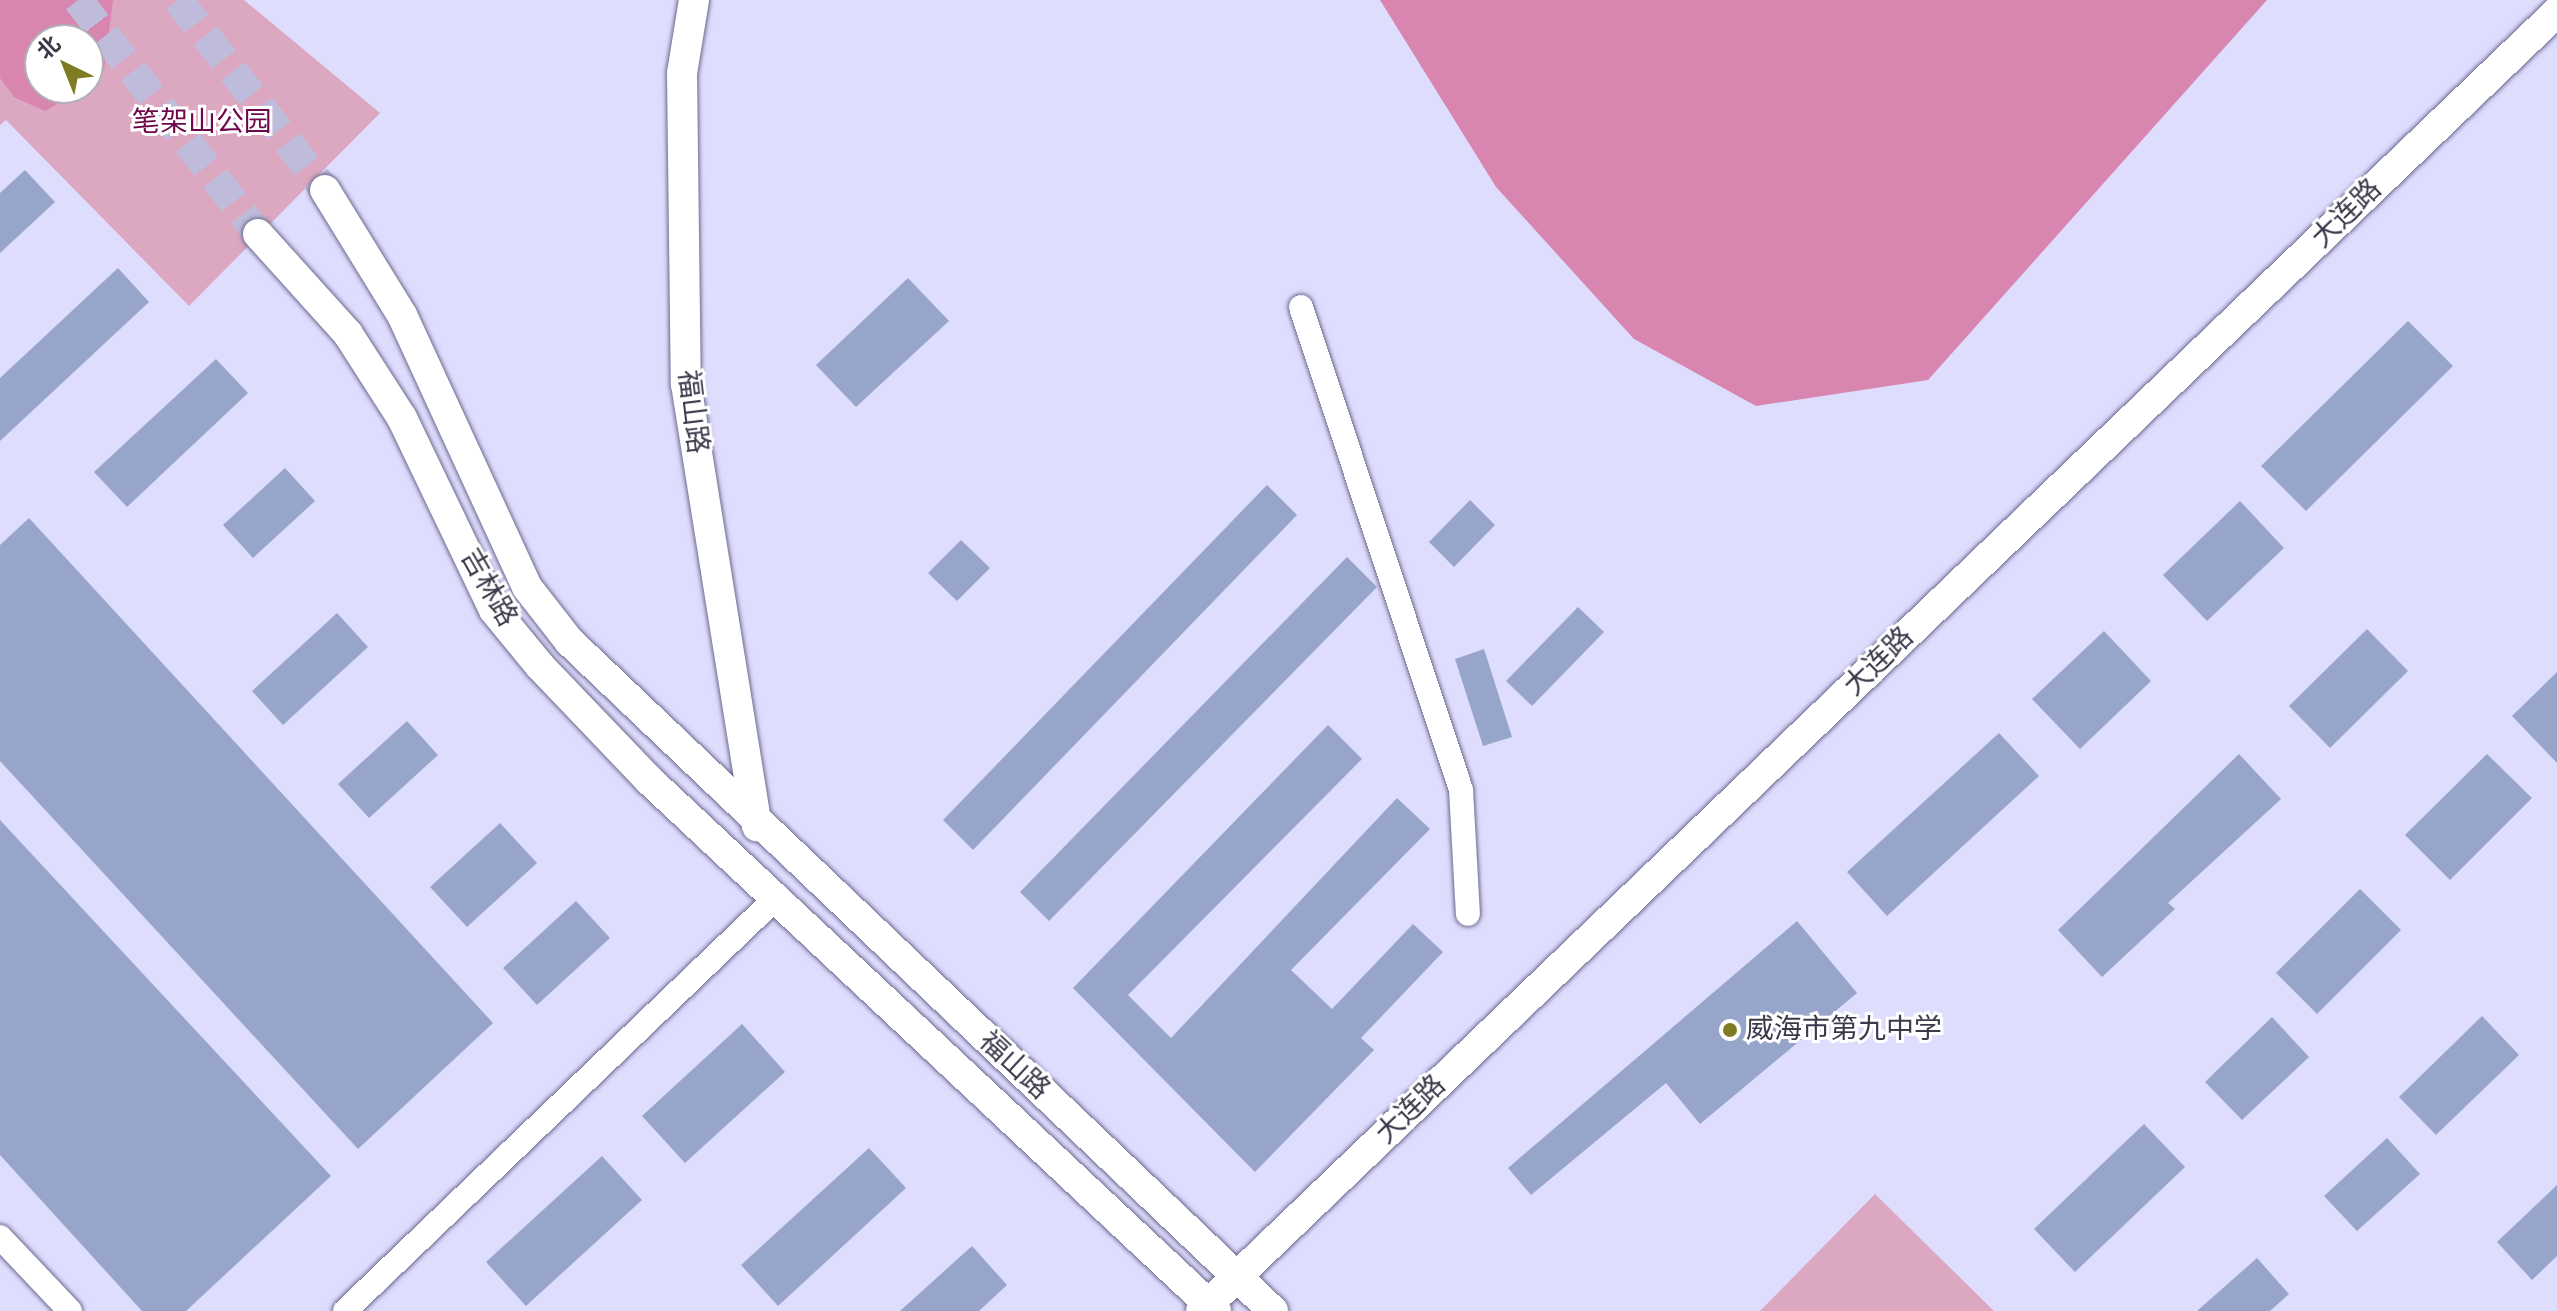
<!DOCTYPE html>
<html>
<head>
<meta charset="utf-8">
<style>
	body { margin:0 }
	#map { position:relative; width:2557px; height:1311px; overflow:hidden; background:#dfddfe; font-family:"Alegreya Sans","Noto Sans SC",sans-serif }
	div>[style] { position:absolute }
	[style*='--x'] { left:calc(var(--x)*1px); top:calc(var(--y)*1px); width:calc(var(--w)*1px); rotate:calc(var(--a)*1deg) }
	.green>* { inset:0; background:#dca7c1 }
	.forest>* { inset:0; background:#d885b0 }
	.building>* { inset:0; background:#96a5c9 }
	.major-tunnel>* { height:30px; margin-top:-15px; transform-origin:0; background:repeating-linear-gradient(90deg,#bebcda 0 30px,transparent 0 45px) }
	.roads { filter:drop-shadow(0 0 2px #6c6a8e) drop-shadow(0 0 2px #6c6a8e) }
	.minor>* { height:24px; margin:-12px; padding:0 12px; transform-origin:12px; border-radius:12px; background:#fff }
	.major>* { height:30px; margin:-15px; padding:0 15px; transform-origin:15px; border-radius:15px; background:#fff }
	.dots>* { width:22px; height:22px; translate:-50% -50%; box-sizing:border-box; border:4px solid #fff; border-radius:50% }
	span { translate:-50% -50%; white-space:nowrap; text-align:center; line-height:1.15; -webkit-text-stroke:6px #fff; paint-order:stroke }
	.park-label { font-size:28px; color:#6d064a }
	.street-label { font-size:28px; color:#3b3a4b }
	.poi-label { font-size:28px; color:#3b3a4b }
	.left { translate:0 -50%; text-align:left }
	.north { position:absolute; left:24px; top:24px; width:80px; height:80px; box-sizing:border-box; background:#fff; border:2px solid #b1b0b7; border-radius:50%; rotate:317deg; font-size:22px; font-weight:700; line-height:32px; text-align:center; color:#3b3a4b }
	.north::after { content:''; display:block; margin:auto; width:28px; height:36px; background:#7e7b23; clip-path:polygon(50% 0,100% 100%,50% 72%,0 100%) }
</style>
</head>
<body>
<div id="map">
	<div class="green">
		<div style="clip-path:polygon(evenodd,0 0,244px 0,380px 113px,189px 306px,6px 120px,0 125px,0 0,40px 40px,88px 40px,88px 88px,40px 88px,40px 40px)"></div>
		<div style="clip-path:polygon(1875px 1194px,1994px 1311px,1760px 1311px)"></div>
	</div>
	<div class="forest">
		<div style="clip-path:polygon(0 0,113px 0,104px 70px,88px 86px,88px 40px,40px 40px,40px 88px,86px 88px,45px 111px,14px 97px,0 78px)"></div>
		<div style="clip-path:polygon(1380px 0,2267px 0,1928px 380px,1756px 406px,1634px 339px,1496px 187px)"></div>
	</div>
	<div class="building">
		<div style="clip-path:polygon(25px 170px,55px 202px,0 253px,0 193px)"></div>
		<div style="clip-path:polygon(118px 268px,149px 302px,0 441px,0 378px)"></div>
		<div style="clip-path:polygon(908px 278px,949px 321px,856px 407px,816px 365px)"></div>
		<div style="clip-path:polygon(2408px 321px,2453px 366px,2306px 511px,2261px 466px)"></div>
		<div style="clip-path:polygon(216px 359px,248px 393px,127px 507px,94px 472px)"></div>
		<div style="clip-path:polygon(285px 468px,315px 501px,253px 558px,223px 525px)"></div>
		<div style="clip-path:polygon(1267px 485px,1297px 515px,973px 850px,943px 820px)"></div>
		<div style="clip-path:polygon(1470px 500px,1495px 525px,1454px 567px,1429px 542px)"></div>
		<div style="clip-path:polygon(2240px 501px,2284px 548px,2207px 621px,2163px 575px)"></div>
		<div style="clip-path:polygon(29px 518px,493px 1023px,358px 1149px,0 761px,0 545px)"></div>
		<div style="clip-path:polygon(961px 540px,990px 568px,957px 601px,928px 573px)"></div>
		<div style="clip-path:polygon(1347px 557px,1377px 587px,1049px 921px,1020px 892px)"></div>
		<div style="clip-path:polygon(1578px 607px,1604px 632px,1532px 706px,1506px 681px)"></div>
		<div style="clip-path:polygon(337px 613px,368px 647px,283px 725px,252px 691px)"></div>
		<div style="clip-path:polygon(2367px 629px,2408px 671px,2330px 748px,2289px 706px)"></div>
		<div style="clip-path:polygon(2104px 631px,2151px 681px,2080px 749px,2032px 699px)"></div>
		<div style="clip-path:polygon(1484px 649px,1512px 737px,1483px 746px,1455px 659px)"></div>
		<div style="clip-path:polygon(2557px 672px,2557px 763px,2512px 716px)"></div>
		<div style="clip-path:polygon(407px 721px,438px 755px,369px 818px,338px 784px)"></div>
		<div style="clip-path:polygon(1328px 725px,1362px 759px,1128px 995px,1171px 1038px,1397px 798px,1430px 829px,1291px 970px,1332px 1009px,1413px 924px,1443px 952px,1361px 1038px,1374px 1050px,1255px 1172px,1073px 988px)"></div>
		<div style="clip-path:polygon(1999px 733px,2039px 776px,1887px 916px,1847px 872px)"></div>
		<div style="clip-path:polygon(2239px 754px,2281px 799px,2168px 903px,2175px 909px,2102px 977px,2058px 930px)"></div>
		<div style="clip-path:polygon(2487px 754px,2532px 798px,2450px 880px,2405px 835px)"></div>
		<div style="clip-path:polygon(0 820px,331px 1176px,186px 1311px,142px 1311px,0 1155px)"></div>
		<div style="clip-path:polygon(500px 823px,537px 863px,467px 927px,430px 887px)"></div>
		<div style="clip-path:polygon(2360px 889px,2401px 930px,2317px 1014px,2276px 973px)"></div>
		<div style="clip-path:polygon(576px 901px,610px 938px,537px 1005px,503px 968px)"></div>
		<div style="clip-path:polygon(1797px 921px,1857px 993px,1700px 1124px,1666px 1083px,1531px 1195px,1508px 1168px)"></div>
		<div style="clip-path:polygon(2482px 1016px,2519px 1055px,2436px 1135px,2399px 1097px)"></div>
		<div style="clip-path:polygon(2272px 1017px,2309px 1057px,2242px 1120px,2205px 1082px)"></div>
		<div style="clip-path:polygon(742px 1024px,785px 1072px,685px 1163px,642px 1116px)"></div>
		<div style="clip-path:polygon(2144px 1124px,2185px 1167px,2075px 1272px,2034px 1229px)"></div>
		<div style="clip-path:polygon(2387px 1138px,2420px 1174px,2357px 1231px,2324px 1196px)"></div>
		<div style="clip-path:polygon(869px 1148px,906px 1188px,778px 1306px,741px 1265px)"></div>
		<div style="clip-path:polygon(602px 1156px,642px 1200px,526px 1306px,486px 1262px)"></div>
		<div style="clip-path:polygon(2557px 1185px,2557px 1256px,2532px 1280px,2497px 1242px)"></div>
		<div style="clip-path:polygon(972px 1246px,1007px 1285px,979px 1311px,900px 1311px)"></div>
		<div style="clip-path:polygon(2257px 1258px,2289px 1294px,2270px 1311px,2197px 1311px)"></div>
	</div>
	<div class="major-tunnel">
		<div style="--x:78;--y:0;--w:295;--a:52.4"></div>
		<div style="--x:178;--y:0;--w:240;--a:52.3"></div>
	</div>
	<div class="roads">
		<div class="minor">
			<div style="--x:1301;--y:307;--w:509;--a:71.67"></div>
			<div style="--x:1461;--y:790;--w:124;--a:86.8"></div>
			<div style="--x:0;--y:1237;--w:102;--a:46.6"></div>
			<div style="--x:345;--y:1311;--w:597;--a:-43.78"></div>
		</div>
		<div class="major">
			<div style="--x:694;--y:0;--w:74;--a:99.3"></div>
			<div style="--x:682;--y:73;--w:311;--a:89.3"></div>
			<div style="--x:686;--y:384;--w:448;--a:80.9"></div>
			<div style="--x:325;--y:190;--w:147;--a:58.4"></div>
			<div style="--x:402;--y:315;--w:299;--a:65.3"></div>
			<div style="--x:527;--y:587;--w:68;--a:52.1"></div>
			<div style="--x:569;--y:641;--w:972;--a:43.58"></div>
			<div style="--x:258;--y:234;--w:135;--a:48"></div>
			<div style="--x:348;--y:334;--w:100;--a:57.3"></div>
			<div style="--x:402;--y:418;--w:213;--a:64.4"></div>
			<div style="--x:494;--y:610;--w:72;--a:50.6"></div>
			<div style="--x:540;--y:666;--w:158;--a:46.3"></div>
			<div style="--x:649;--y:780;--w:777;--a:43.12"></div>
			<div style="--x:1201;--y:1311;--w:1878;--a:-43.77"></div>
		</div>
	</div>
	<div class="dots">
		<div style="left:1730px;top:1030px;background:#7e7b23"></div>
	</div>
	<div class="park-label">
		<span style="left:202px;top:123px">笔架山公园</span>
	</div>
	<div class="street-label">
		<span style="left:2347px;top:214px;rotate:-44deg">大连路</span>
		<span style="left:692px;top:412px;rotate:83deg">福山路</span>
		<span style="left:488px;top:588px;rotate:60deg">吉林路</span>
		<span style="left:1879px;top:662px;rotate:-44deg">大连路</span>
		<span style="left:1014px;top:1066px;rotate:43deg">福山路</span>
		<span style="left:1411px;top:1110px;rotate:-44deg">大连路</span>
	</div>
	<div class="poi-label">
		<span class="left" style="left:1746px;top:1030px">威海市第九中学</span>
	</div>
	<div class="north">北</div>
</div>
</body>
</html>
